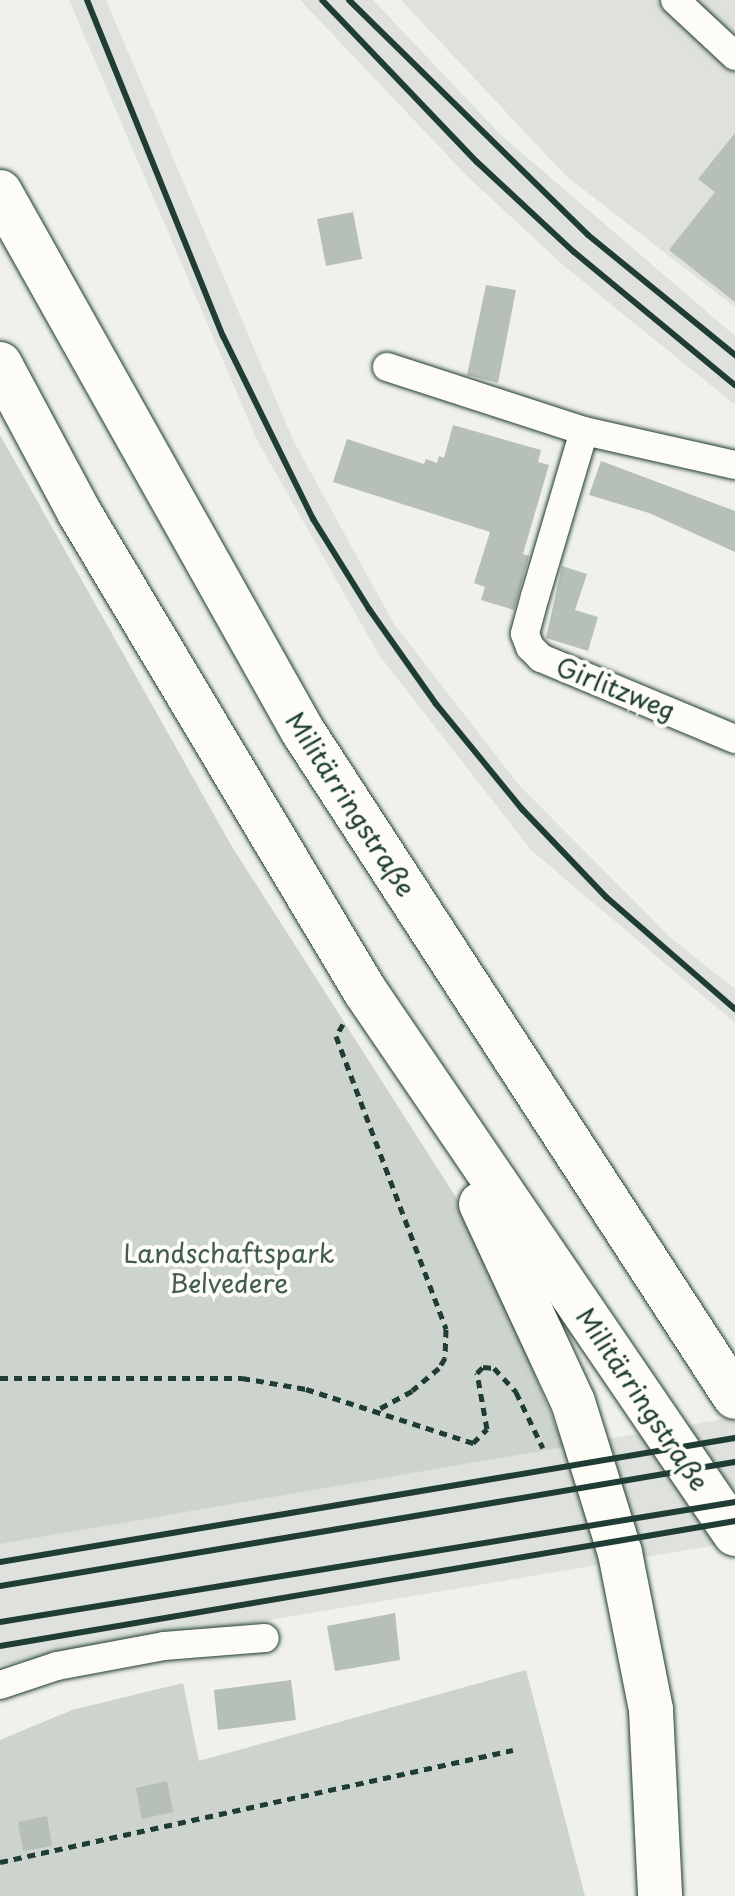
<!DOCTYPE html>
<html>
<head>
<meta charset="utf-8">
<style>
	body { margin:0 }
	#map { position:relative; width:735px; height:1896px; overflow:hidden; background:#f0f1eb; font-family:"Playpen Sans",sans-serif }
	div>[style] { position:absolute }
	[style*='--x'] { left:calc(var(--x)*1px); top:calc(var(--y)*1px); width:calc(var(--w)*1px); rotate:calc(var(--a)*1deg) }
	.built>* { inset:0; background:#dfe2dc }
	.green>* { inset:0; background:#cdd3cd }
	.building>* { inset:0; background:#b6bfb8 }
	.path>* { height:5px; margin-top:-2.5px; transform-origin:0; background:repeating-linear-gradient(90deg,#1f3d34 0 8px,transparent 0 14px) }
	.roads { filter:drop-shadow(0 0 2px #1f3d34) drop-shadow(0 0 2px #1f3d34) }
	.street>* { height:28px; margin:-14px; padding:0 14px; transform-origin:14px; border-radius:14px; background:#fdfcf7 }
	.highway>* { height:44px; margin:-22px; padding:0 22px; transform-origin:22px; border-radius:22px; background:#fdfcf7 }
	.rail>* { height:6px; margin:-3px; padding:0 3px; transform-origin:3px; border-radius:3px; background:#1f3d34 }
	span { translate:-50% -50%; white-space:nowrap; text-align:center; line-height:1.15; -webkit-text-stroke:8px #fdfcf7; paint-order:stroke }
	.street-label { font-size:26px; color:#1f3d34 }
	.park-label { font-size:26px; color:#425b53 }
</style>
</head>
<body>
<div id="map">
	<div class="built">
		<div style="clip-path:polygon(69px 0,106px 0,293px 440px,394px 624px,519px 785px,671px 938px,735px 989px,735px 1023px,531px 850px,379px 655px,256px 438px)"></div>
		<div style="clip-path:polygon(300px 0,373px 0,500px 134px,735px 336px,735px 405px,564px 266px,468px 177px)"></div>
		<div style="clip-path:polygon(401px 0,735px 0,735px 307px,566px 176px)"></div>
		<div style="clip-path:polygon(735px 1417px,735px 1542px,0 1665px,0 1544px)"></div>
	</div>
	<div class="green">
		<div style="clip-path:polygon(0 435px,231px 845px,475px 1227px,564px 1447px,0 1544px)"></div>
		<div style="clip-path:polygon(526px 1670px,585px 1896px,0 1896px,0 1740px,72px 1710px,183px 1683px,199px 1761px)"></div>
	</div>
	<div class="building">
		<div style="clip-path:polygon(735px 133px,735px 302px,669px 250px,715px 192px,698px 179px)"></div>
		<div style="clip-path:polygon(353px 212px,362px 259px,326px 266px,317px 219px)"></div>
		<div style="clip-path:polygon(486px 285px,516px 290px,498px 383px,467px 375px)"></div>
		<div style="clip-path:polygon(453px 425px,541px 450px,538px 462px,549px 465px,523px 554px,529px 556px,514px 610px,481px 600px,485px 587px,474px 583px,490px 532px,333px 482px,347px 439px,424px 464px,426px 459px,437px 463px,439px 456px,444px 458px)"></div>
		<div style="clip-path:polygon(601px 461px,735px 511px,735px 552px,649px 513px,589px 495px)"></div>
		<div style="clip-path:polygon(562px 566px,587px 574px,575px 610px,598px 617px,588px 651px,546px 638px)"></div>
		<div style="clip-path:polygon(395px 1613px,400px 1660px,335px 1671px,327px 1626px)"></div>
		<div style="clip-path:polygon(291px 1680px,296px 1720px,218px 1730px,214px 1690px)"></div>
		<div style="clip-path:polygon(167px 1781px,173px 1812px,142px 1819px,136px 1788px)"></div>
		<div style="clip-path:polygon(47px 1816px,52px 1846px,23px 1851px,18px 1822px)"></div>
	</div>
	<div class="path">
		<div style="--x:343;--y:1024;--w:14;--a:120"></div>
		<div style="--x:336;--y:1036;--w:313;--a:69.4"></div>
		<div style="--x:446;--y:1329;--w:29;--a:92"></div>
		<div style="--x:445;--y:1358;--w:12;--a:121"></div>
		<div style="--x:439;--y:1368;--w:35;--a:140"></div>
		<div style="--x:412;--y:1391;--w:42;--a:151.6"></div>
		<div style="--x:0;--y:1378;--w:242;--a:0"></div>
		<div style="--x:242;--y:1378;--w:65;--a:9.8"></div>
		<div style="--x:306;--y:1389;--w:176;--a:17.9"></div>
		<div style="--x:473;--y:1443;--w:20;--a:-45"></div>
		<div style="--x:487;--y:1429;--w:57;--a:-100.1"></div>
		<div style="--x:477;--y:1373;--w:8;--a:-45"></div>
		<div style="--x:483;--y:1367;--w:11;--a:5"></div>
		<div style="--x:494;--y:1368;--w:33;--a:47"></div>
		<div style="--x:516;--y:1392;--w:62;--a:64.3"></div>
		<div style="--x:0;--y:1862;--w:525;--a:-12.32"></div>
	</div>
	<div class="roads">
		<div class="street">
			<div style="--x:675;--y:0;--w:82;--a:43"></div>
			<div style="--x:387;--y:367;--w:207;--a:18"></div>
			<div style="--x:584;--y:431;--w:155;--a:12.7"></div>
			<div style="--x:584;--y:431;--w:172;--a:106.5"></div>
			<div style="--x:535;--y:596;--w:39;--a:105"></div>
			<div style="--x:525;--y:634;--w:14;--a:69"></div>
			<div style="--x:530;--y:647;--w:16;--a:45"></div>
			<div style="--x:541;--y:658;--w:210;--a:22.7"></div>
			<div style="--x:0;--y:1685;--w:60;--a:-18.4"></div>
			<div style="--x:57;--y:1666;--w:109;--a:-10.6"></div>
			<div style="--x:164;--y:1646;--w:101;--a:-4.5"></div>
		</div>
		<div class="highway">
			<div style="--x:0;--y:192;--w:617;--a:60.69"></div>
			<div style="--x:302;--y:730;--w:795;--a:57.01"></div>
			<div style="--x:0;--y:364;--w:168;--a:61.9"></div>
			<div style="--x:79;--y:512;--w:558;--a:59.16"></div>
			<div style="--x:365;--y:991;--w:657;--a:55.73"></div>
			<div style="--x:481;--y:1204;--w:218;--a:65.1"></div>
			<div style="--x:573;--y:1402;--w:158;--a:72.7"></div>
			<div style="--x:620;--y:1553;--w:160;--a:78.8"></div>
			<div style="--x:651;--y:1710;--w:186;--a:87.2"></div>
		</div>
	</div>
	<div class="rail">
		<div style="--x:87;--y:0;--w:362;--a:68"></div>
		<div style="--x:223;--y:336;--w:204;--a:63.8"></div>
		<div style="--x:313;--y:519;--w:106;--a:58.1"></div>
		<div style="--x:369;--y:609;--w:116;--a:54.8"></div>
		<div style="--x:436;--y:704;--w:136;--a:50.7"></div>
		<div style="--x:522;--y:809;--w:122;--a:46.3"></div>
		<div style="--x:606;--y:897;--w:171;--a:41"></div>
		<div style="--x:322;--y:0;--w:224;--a:46.3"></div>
		<div style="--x:477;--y:162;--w:132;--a:42.9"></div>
		<div style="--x:574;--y:252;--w:209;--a:39.6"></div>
		<div style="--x:349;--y:0;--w:335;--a:44.5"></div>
		<div style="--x:588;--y:235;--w:190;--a:39.2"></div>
		<div style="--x:0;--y:1562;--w:745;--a:-9.58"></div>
		<div style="--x:0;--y:1586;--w:745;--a:-9.58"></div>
		<div style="--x:0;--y:1622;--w:745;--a:-9.27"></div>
		<div style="--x:0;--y:1646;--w:746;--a:-9.65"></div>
	</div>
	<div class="street-label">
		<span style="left:616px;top:688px;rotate:22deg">Girlitzweg</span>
		<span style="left:351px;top:804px;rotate:57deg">Militärringstraße</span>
		<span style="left:643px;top:1399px;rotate:56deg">Militärringstraße</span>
	</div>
	<div class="park-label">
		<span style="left:229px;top:1268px">Landschaftspark<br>Belvedere</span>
	</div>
</div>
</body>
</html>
